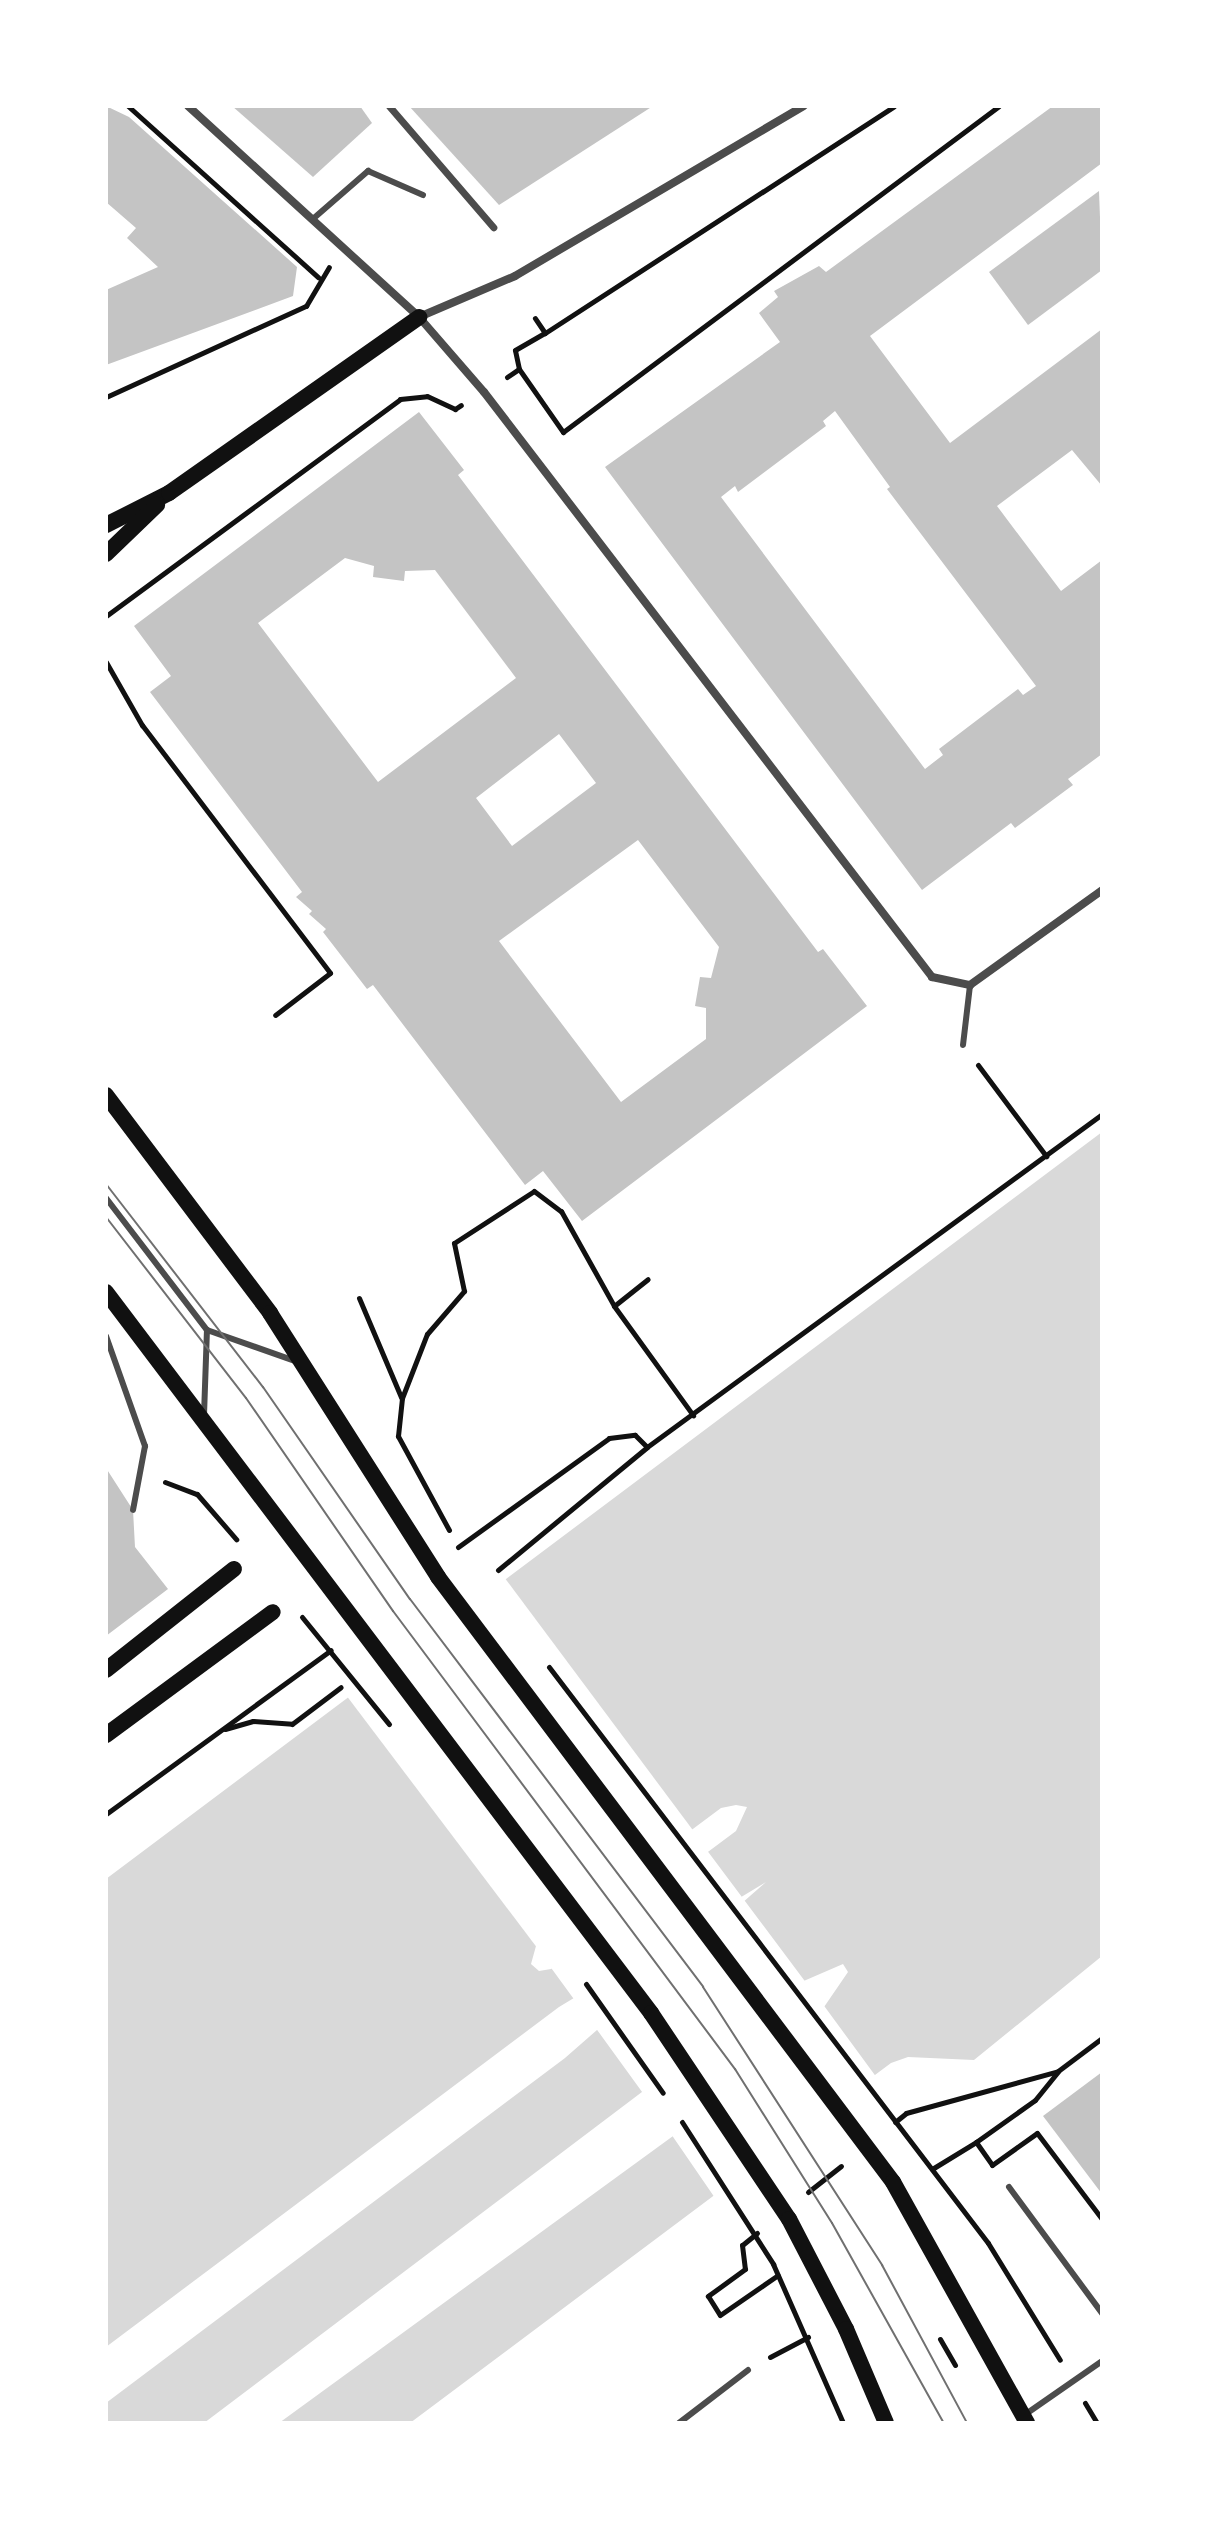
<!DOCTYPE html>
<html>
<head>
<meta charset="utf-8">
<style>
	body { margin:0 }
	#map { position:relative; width:1208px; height:2529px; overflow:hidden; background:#fff; font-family:Commissioner,sans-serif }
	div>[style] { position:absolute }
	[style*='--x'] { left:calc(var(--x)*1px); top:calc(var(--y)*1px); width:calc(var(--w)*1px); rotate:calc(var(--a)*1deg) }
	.water>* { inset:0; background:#d9d9d9 }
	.pier>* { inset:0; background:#fff }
	.building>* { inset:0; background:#c4c4c4 }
	.path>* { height:5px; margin:-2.5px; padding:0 2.5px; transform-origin:2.5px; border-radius:2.5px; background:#111 }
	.service>* { height:6px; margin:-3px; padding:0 3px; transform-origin:3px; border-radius:3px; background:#4c4c4c }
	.pedestrian>* { height:7px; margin:-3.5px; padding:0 3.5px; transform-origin:3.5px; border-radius:3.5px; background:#4c4c4c }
	.minor>* { height:8px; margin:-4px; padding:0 4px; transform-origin:4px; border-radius:4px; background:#4c4c4c }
	.secondary>* { height:16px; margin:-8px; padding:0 8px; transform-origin:8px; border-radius:8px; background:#111 }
	.tram>* { height:2px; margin:-1px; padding:0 1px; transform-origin:1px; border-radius:1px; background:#707070 }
	span { translate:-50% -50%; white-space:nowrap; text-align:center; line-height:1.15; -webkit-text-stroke:7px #fff; paint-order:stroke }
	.frame { position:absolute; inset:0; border:108px solid #fff; pointer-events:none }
</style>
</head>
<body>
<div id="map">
	<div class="water">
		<div style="clip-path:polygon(evenodd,1102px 1132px,1102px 1956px,974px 2060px,908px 2057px,891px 2063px,410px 2423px,279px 2423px,798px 2045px,848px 1972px,843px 1964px,769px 1996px,204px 2423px,106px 2423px,106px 2403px,565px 2058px,766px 1882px,559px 2007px,106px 2347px,106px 1879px,1102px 1132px,736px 1805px,747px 1807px,736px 1831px,551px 1969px,539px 1971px,531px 1964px,536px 1946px,721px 1808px,736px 1805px)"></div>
	</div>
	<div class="pier">
		<div style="clip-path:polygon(504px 1577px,695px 1833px,538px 1949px,346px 1695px)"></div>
		<div style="clip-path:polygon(706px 1849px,807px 1984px,771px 1999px,645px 2096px,595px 2027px,733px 1906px,576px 2002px,549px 1965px)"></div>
		<div style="clip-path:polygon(822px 2003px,877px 2078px,715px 2198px,669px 2131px,795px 2042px)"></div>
	</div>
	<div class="building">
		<div style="clip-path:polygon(106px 106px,129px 117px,297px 267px,293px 296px,106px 365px,106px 290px,158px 267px,127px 238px,136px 228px,106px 202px)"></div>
		<div style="clip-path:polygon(232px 106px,360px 106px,372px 123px,313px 177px)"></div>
		<div style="clip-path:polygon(409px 106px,653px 106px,499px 205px)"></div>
		<div style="clip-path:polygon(evenodd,1053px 106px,1102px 106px,1102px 163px,870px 336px,950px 443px,1102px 329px,1102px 486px,1072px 450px,997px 506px,1061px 591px,1102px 560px,1102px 754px,1068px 779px,1073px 785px,1015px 828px,1011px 823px,922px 890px,605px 467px,780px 342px,759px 313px,778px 297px,774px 291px,819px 266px,826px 272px,1053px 106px,835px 411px,890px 487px,887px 489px,1036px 686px,1023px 695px,1018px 689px,939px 749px,943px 755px,925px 769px,721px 497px,735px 486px,738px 492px,826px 426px,823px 421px,835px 411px)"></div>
		<div style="clip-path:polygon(1099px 191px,1102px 270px,1028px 325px,989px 272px)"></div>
		<div style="clip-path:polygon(evenodd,419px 412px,464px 470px,458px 475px,818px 952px,823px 949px,867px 1006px,582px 1221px,543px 1171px,525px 1185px,373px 985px,367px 989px,323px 932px,326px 929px,309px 914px,312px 911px,296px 897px,302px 892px,150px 692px,171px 676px,134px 626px,419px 412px,345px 558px,374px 566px,373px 577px,404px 581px,405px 571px,435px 570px,516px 678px,378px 782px,258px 623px,345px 558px,419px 412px,559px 734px,596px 783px,512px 846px,476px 798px,559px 734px,419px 412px,638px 840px,719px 947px,711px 978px,700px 977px,695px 1006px,706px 1008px,706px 1039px,621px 1102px,499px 941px,638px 840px)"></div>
		<div style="clip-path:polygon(106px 1468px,133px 1510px,135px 1547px,168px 1589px,106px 1636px)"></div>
		<div style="clip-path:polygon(1102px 2072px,1102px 2194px,1043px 2116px)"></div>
	</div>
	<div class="path">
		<div style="--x:128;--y:106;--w:256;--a:42"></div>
		<div style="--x:545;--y:333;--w:416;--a:-33"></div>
		<div style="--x:519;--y:369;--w:77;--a:55.1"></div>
		<div style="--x:563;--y:432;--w:544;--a:-36.79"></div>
		<div style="--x:507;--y:377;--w:14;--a:-34"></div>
		<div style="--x:519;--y:369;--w:19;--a:-102"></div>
		<div style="--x:515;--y:350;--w:34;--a:-30"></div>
		<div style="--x:545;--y:333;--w:18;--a:-124"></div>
		<div style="--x:106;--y:397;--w:220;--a:-24.5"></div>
		<div style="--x:306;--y:306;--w:45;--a:-59.5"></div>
		<div style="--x:106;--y:616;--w:365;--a:-36.4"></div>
		<div style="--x:400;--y:399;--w:27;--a:-6"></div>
		<div style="--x:427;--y:396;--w:31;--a:25"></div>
		<div style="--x:455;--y:409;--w:7;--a:-34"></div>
		<div style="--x:106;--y:662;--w:73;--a:60.3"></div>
		<div style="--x:142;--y:725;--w:311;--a:52.8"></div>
		<div style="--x:330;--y:973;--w:69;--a:142.6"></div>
		<div style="--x:978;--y:1065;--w:114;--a:53.2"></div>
		<div style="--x:359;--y:1298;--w:108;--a:67"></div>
		<div style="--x:614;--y:1306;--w:43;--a:-38.5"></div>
		<div style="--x:165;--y:1482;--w:34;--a:21"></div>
		<div style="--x:197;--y:1494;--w:60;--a:49.1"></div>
		<div style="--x:449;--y:1530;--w:107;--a:-118.5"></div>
		<div style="--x:398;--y:1436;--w:38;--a:-84"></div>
		<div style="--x:402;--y:1398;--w:69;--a:-68.7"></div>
		<div style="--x:427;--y:1334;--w:57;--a:-49.3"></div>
		<div style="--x:464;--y:1291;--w:49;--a:-101.8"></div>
		<div style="--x:454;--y:1243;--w:95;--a:-33"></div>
		<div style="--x:534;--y:1191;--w:34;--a:37"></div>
		<div style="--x:561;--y:1211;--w:109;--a:60.8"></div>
		<div style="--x:614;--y:1306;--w:135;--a:54.1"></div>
		<div style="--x:458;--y:1547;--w:186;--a:-35.8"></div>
		<div style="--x:609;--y:1438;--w:26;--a:-7"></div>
		<div style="--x:635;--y:1435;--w:17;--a:45"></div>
		<div style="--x:498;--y:1570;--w:193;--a:-39.5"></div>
		<div style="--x:647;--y:1447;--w:564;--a:-36.2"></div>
		<div style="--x:302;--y:1617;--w:138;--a:50.9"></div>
		<div style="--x:549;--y:1667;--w:724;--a:52.69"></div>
		<div style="--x:988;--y:2243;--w:137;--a:58.4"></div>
		<div style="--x:225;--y:1729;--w:29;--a:-16"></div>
		<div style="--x:253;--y:1721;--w:39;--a:4"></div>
		<div style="--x:292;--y:1724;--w:61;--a:-37.1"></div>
		<div style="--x:106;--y:1814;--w:278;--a:-36.1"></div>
		<div style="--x:586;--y:1984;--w:133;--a:54.8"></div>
		<div style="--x:682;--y:2122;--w:169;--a:57.3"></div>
		<div style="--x:773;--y:2264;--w:174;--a:66.2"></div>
		<div style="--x:895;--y:2122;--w:14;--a:-39"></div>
		<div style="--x:906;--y:2113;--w:158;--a:-15.4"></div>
		<div style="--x:1058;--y:2071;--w:55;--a:-36.9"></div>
		<div style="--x:976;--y:2142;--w:72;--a:-35.4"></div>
		<div style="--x:1035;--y:2100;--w:36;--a:-51"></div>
		<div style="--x:932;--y:2169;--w:52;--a:-31.5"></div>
		<div style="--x:976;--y:2142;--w:28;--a:55"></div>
		<div style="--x:992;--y:2165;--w:55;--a:-35.4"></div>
		<div style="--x:1037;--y:2133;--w:108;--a:52.9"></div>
		<div style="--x:808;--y:2192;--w:42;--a:-38.2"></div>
		<div style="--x:757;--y:2233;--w:19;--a:141"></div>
		<div style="--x:742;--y:2245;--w:24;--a:83"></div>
		<div style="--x:745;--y:2269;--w:46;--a:143.9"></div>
		<div style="--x:708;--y:2296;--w:22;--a:58"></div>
		<div style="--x:720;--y:2315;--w:70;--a:-34.6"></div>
		<div style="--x:940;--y:2339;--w:30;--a:60"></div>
		<div style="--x:770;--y:2357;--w:43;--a:-27.8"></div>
		<div style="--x:1085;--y:2403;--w:23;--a:59"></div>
	</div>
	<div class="service">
		<div style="--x:314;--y:218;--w:72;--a:-41"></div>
		<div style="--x:368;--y:171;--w:60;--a:23.6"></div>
		<div style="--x:963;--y:1045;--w:60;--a:-83.3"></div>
		<div style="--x:106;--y:1198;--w:166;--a:52.6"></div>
		<div style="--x:106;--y:1336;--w:117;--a:70.5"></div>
		<div style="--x:145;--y:1446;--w:65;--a:100.6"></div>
		<div style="--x:204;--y:1415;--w:85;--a:-88"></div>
		<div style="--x:207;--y:1330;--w:93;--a:19.4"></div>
		<div style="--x:1009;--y:2187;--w:157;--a:53.6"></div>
		<div style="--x:1023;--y:2416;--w:96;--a:-34.8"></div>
		<div style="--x:679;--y:2423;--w:87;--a:-37.5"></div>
	</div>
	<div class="pedestrian">
		<div style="--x:389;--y:106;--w:160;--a:49.3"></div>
	</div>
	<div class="minor">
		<div style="--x:188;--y:106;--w:313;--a:42.4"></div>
		<div style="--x:419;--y:317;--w:99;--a:49.1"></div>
		<div style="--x:484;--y:392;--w:737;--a:52.55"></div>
		<div style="--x:932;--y:977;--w:39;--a:12"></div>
		<div style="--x:970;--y:985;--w:163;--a:-35.7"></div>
		<div style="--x:419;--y:317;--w:104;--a:-23.1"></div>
		<div style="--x:515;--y:276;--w:335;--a:-30.5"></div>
	</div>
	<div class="secondary">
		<div style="--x:106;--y:525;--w:71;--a:-26.9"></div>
		<div style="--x:169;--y:493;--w:306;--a:-35.1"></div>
		<div style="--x:106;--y:554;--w:71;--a:-43.9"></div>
		<div style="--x:106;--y:1095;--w:273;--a:53"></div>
		<div style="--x:270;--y:1313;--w:313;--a:57.5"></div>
		<div style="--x:438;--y:1577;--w:757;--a:53.05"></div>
		<div style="--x:893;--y:2182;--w:276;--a:60.9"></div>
		<div style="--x:106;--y:1292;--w:904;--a:52.91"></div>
		<div style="--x:651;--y:2013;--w:248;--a:56.2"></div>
		<div style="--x:789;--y:2219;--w:124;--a:62.6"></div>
		<div style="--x:846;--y:2329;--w:102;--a:66.9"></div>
		<div style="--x:106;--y:1670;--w:163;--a:-38.3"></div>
		<div style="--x:106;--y:1735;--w:207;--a:-36.4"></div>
	</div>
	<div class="tram">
		<div style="--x:106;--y:1184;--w:257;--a:52.3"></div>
		<div style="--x:263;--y:1387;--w:258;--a:55.3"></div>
		<div style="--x:410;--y:1599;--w:486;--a:52.9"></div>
		<div style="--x:703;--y:1987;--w:331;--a:57.2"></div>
		<div style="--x:882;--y:2265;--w:179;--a:61.7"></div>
		<div style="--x:106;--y:1217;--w:229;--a:52.3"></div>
		<div style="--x:246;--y:1398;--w:259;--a:55.4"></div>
		<div style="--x:393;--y:1611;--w:572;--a:53.25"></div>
		<div style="--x:735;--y:2069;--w:182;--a:57.8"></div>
		<div style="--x:832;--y:2223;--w:229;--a:60.8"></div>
	</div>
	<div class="frame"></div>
</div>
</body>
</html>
